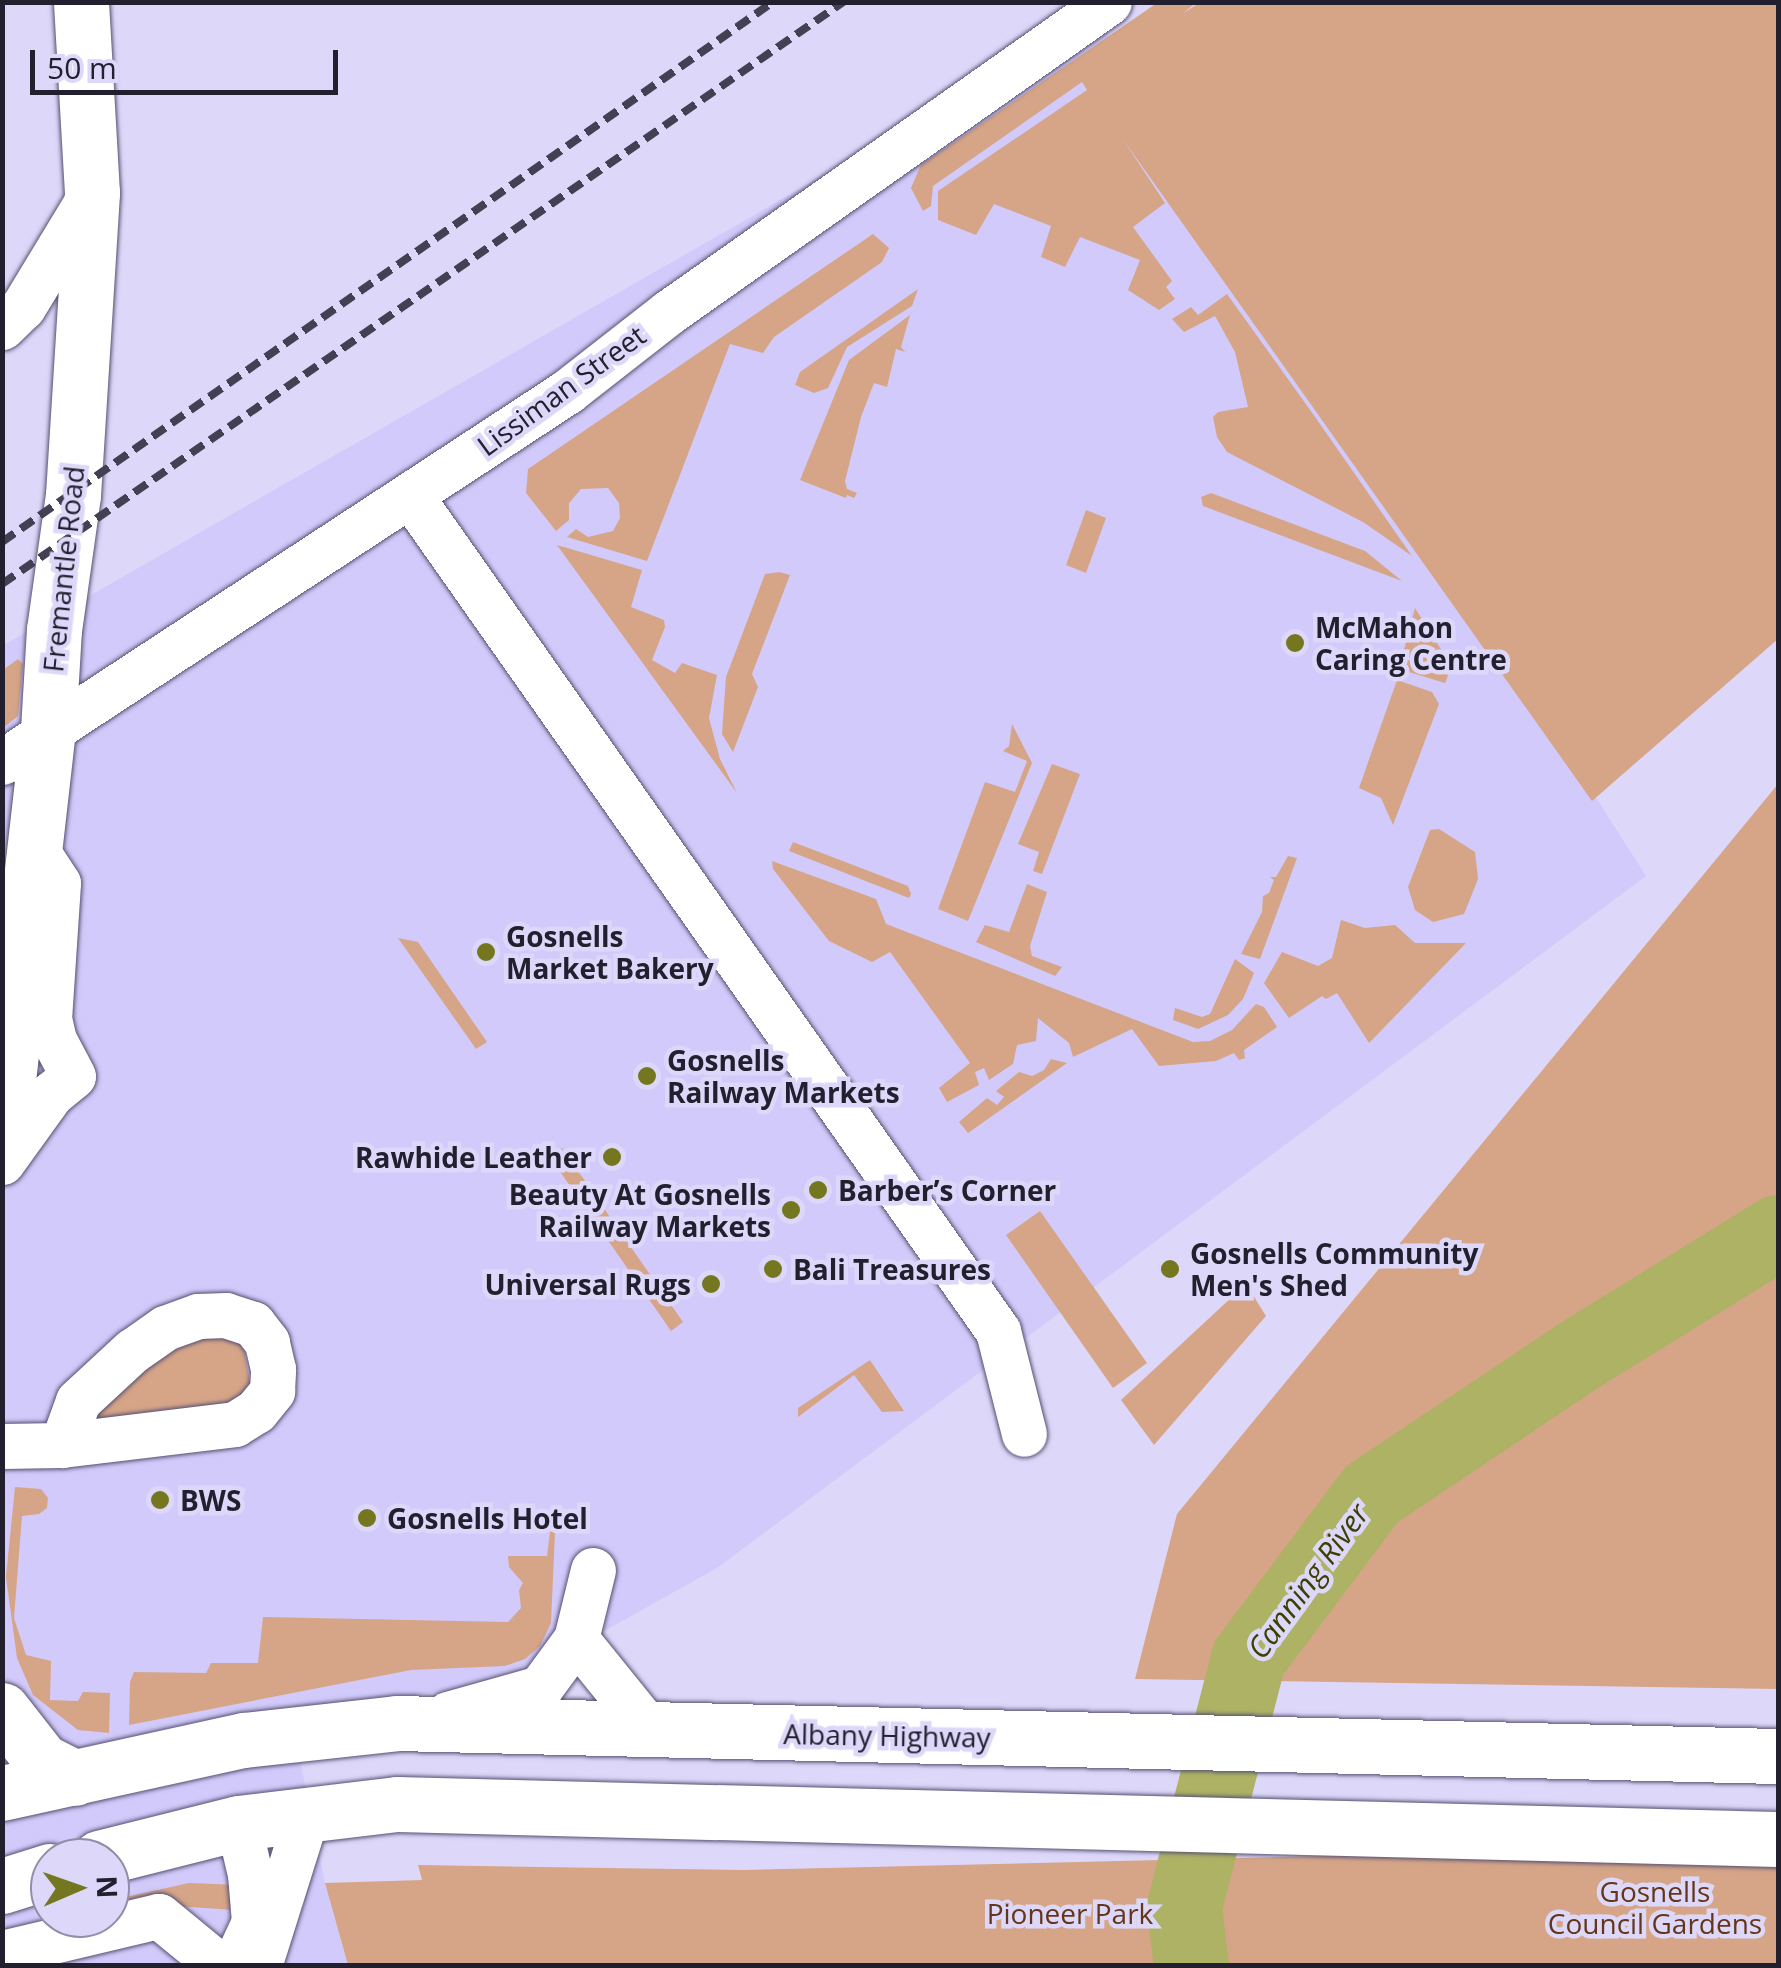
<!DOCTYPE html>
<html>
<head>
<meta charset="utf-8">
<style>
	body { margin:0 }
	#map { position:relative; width:1781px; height:1968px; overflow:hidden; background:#ddd8f9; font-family:"Open Sans",sans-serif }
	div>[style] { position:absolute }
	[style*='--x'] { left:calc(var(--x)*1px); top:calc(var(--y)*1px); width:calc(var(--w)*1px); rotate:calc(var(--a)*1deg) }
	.built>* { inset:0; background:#d1cafa }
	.green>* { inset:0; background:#d6a588 }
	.river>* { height:75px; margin:-37.5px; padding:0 37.5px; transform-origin:37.5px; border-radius:37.5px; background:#adb265 }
	.roads { filter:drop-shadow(0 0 2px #565072) drop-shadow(0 0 2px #565072) }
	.minor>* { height:45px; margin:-22.5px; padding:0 22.5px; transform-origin:22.5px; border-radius:22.5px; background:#fff }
	.major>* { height:55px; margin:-27.5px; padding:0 27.5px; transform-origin:27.5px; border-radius:27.5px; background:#fff }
	.highway>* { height:55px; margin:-27.5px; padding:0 27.5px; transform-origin:27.5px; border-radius:27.5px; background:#fff }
	.rail>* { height:8px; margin-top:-4px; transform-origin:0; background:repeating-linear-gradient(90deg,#424052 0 15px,transparent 0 23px) }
	.dots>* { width:28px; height:28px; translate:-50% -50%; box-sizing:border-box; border:5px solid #ddd8f9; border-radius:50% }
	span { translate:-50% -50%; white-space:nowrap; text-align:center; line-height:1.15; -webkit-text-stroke:9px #ddd8f9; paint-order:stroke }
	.street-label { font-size:28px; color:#22202f }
	.poi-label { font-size:28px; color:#22202f; font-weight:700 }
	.left { translate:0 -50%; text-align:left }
	.right { translate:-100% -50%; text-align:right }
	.park-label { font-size:28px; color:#643617 }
	.water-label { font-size:30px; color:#3e4001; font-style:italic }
	.frame { position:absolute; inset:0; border:5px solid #22202f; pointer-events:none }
	.north { position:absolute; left:30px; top:1838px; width:100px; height:100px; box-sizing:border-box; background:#ddd8f9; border:2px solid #928ea8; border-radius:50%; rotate:88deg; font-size:28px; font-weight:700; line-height:40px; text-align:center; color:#22202f }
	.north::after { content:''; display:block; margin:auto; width:35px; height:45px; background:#747720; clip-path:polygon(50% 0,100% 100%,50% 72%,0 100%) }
	.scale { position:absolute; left:30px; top:50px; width:308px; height:45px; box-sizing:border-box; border:5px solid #22202f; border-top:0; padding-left:12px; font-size:30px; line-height:35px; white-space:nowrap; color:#22202f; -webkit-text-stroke:8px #ddd8f9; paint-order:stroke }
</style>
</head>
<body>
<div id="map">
	<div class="built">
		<div style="clip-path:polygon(evenodd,1098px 18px,1646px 876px,717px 1568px,513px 1682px,290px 1711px,325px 1883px,348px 1965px,3px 1965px,2px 646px,1098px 18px,50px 1858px,110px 1858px,110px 1918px,50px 1918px,50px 1858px)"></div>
	</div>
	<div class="green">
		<div style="clip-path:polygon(1199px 3px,1778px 3px,1778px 639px,1592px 801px,1122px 138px,1165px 203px,1133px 227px,1172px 281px,1166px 287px,1175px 299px,1159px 310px,1128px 290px,1140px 260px,1080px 237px,1065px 267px,1041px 257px,1051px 226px,994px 204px,976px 235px,938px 220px,938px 191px,1087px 90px,1082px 82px,933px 186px,931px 206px,923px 211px,911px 188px,921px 165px,1157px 3px,1196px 3px,1182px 14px)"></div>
		<div style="clip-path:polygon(873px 234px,889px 248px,882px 262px,774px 337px,763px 353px,730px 344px,647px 561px,567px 537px,576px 529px,588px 537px,613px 531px,620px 518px,619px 503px,608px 488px,581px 489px,569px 503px,569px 520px,556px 531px,526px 493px,528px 469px)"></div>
		<div style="clip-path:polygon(918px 289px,912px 306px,847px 347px,828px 388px,814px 393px,795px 385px,800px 372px)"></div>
		<div style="clip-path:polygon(1227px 294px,1313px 414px,1412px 556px,1363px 522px,1227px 452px,1217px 437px,1213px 417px,1218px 412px,1248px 407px,1235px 352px,1215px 316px,1184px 332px,1172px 319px,1191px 307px,1198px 315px)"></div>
		<div style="clip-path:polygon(910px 315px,901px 347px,905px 352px,896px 349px,887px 387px,874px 383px,861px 417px,845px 481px,847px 489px,857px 493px,854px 498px,847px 495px,846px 498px,800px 480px,849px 360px)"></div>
		<div style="clip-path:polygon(1211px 493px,1365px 551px,1402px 581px,1203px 506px,1201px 497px)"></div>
		<div style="clip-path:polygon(1086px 510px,1106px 518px,1086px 573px,1066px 565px)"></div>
		<div style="clip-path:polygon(557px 545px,642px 570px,631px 607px,664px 620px,665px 627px,652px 660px,675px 673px,682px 663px,717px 675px,709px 718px,720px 759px,737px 793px)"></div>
		<div style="clip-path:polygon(779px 572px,790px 575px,752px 674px,758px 687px,733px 752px,722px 734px,726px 677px,765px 574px)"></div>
		<div style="clip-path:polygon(1415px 608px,1447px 659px,1449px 673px,1445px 683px,1399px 669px)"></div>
		<div style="clip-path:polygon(18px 659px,23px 664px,18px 716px,3px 728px,3px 670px)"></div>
		<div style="clip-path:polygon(1397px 680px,1432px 692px,1439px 704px,1393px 825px,1381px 798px,1359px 788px)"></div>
		<div style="clip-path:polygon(1012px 724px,1032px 763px,968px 921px,938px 909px,985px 782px,1015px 792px,1027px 761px,1003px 751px,1009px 746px)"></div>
		<div style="clip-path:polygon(1052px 764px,1080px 774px,1042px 874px,1033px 871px,1039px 852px,1018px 844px)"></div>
		<div style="clip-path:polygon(1778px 784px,1778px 1689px,1135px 1679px,1177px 1514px)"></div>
		<div style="clip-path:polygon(1439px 829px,1475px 852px,1478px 879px,1464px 914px,1433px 922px,1415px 910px,1408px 887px,1430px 830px)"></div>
		<div style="clip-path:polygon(793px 842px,908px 886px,911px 894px,909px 898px,789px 851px)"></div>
		<div style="clip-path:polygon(1288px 856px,1297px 858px,1260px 959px,1241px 954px,1262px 912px,1263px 896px,1269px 893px,1274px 880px,1270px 877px,1276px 877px)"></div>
		<div style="clip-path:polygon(772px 861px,876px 899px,886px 924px,1193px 1042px,1210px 1041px,1232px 1030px,1256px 1004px,1264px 1007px,1277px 1027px,1244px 1050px,1245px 1058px,1239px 1060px,1234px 1053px,1216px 1061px,1159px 1066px,1132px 1029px,1073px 1057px,1069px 1043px,1038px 1018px,1036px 1041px,1017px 1045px,1013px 1064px,989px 1080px,984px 1068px,975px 1072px,979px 1085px,947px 1102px,939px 1088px,970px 1063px,890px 952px,872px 962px,829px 941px,773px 869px)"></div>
		<div style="clip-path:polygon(1027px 884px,1047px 892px,1030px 946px,1032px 956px,1062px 967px,1055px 976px,976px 942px,985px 925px,1009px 932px)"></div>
		<div style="clip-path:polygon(1341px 920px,1365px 928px,1395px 925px,1415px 943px,1466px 943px,1369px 1043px,1337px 993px,1326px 999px,1322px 996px,1289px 1018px,1264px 983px,1282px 952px,1318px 966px,1332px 958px)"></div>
		<div style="clip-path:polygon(398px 938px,418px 942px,487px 1042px,476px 1049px)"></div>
		<div style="clip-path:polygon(1235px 959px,1254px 973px,1243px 999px,1228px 1015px,1198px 1029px,1173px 1020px,1175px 1008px,1202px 1017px,1210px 1014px)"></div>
		<div style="clip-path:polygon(1051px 1059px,1067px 1063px,968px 1133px,959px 1122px,987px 1098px,997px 1105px,1004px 1097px,996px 1091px,1019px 1072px,1032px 1076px,1044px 1070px)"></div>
		<div style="clip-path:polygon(562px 1148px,683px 1322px,671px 1331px,550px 1157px)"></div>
		<div style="clip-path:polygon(1040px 1211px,1147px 1363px,1113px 1388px,1006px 1235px)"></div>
		<div style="clip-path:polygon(1246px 1284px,1266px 1316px,1154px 1445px,1121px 1400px)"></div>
		<div style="clip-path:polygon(194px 1333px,235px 1339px,244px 1350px,250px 1383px,234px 1405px,95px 1428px,96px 1406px)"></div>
		<div style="clip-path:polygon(870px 1360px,904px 1411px,882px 1412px,854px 1375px,798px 1417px,798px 1408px)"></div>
		<div style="clip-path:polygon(15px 1487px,41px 1489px,48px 1498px,47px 1508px,39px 1514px,22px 1516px,14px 1618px,26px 1655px,51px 1661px,50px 1700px,78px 1701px,83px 1692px,110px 1693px,109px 1733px,78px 1730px,33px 1695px,17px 1658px,6px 1577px)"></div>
		<div style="clip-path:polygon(555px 1531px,551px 1623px,540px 1646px,525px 1659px,505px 1666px,411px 1670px,129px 1725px,130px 1682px,134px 1672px,206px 1673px,211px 1663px,258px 1663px,263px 1617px,508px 1622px,521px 1608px,519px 1590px,523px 1583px,509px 1567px,508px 1556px,547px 1556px,550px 1532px)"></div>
		<div style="clip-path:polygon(1778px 1845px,1778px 1965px,348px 1965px,325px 1883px,422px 1880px,418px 1865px,744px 1870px)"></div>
		<div style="clip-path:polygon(189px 1883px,239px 1885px,237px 1930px,234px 1910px,161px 1905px,113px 1909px,117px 1899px)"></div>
	</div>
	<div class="river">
		<div style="--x:1191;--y:1966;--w:60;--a:-96.7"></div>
		<div style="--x:1184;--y:1906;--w:256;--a:-75.5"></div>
		<div style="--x:1248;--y:1658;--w:205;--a:-53.1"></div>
		<div style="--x:1371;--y:1494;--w:248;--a:-33.8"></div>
		<div style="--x:1577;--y:1356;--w:236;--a:-31.7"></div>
	</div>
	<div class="roads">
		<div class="minor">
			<div style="--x:2;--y:327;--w:29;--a:-44"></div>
			<div style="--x:23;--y:307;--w:133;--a:-58.8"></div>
			<div style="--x:410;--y:495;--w:1022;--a:54.88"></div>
			<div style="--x:998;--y:1331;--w:106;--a:75.8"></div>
			<div style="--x:2;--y:762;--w:677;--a:-33.24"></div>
			<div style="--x:568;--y:391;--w:128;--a:-38"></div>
			<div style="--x:669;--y:312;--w:538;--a:-35.17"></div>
			<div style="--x:2;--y:1162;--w:84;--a:-54.2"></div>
			<div style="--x:51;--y:1094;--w:28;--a:-39"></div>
			<div style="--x:73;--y:1076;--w:41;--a:-117.8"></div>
			<div style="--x:54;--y:1040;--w:22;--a:-103"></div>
			<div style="--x:49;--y:1019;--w:136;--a:-86.2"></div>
			<div style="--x:58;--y:883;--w:42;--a:-123.3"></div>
			<div style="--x:2;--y:1446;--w:60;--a:-1"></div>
			<div style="--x:62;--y:1445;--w:174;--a:-6.9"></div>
			<div style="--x:235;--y:1424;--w:25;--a:-32"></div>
			<div style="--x:256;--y:1411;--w:26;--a:-51"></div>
			<div style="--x:272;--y:1391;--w:22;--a:-87"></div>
			<div style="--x:273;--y:1369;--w:28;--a:-103"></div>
			<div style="--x:267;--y:1342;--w:23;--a:-128"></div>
			<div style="--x:253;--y:1324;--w:28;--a:-162"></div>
			<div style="--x:226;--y:1315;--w:28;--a:178"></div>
			<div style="--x:198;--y:1316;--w:35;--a:160"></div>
			<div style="--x:165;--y:1328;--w:39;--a:145"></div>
			<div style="--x:133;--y:1350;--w:75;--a:137.2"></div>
			<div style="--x:78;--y:1401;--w:47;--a:110"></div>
			<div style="--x:576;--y:1639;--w:116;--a:51"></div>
			<div style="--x:448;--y:1714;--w:96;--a:-15.8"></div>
			<div style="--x:540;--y:1688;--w:61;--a:-53.7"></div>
			<div style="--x:576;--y:1639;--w:71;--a:-76.2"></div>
			<div style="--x:238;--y:1823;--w:52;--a:76.8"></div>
			<div style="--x:250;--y:1874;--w:48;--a:85.2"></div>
			<div style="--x:254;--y:1922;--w:31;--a:115"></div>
			<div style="--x:2;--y:1953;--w:161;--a:-13.3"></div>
			<div style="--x:159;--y:1916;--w:79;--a:39.3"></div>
			<div style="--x:259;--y:1966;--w:163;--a:-72.5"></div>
		</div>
		<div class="major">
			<div style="--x:2;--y:1133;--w:406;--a:-83.5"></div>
			<div style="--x:48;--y:730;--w:100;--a:-86.6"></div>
			<div style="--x:54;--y:630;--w:136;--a:-82"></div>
			<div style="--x:73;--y:495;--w:303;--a:-86.4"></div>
			<div style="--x:92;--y:193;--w:191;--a:-93.3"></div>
		</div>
		<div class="highway">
			<div style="--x:2;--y:1710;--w:65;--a:51.9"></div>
			<div style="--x:42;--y:1761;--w:37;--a:27"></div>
			<div style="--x:2;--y:1793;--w:248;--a:-12.4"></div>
			<div style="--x:244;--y:1740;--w:154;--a:-6.3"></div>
			<div style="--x:397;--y:1723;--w:1381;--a:1.37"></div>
			<div style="--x:99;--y:1858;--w:143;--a:-14.1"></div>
			<div style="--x:238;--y:1823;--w:160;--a:-6.8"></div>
			<div style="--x:397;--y:1804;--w:1381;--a:1.45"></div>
			<div style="--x:2;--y:1886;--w:50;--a:-17.4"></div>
		</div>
	</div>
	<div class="rail">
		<div style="--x:2;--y:542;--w:941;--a:-35.01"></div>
		<div style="--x:2;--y:584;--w:1023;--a:-34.68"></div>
	</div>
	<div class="dots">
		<div style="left:1295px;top:643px;background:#747720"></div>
		<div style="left:486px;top:952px;background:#747720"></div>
		<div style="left:647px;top:1076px;background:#747720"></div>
		<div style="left:612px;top:1157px;background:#747720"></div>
		<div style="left:818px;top:1190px;background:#747720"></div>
		<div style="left:791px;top:1210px;background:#747720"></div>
		<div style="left:773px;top:1269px;background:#747720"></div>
		<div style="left:1170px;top:1269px;background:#747720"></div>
		<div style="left:711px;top:1284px;background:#747720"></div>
		<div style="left:160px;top:1500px;background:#747720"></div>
		<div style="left:367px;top:1518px;background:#747720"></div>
	</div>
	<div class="street-label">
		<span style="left:561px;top:390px;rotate:-36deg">Lissiman Street</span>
		<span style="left:63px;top:569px;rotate:-84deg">Fremantle Road</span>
		<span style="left:887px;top:1735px;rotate:1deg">Albany Highway</span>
	</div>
	<div class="poi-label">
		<span class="left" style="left:1315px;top:643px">McMahon<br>Caring Centre</span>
		<span class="left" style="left:506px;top:952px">Gosnells<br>Market Bakery</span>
		<span class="left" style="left:667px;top:1076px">Gosnells<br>Railway Markets</span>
		<span class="right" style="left:592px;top:1157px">Rawhide Leather</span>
		<span class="left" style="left:838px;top:1190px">Barber’s Corner</span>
		<span class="right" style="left:771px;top:1210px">Beauty At Gosnells<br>Railway Markets</span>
		<span class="left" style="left:1190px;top:1269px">Gosnells Community<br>Men's Shed</span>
		<span class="left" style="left:793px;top:1269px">Bali Treasures</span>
		<span class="right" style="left:691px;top:1284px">Universal Rugs</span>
		<span class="left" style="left:180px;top:1500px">BWS</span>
		<span class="left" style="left:387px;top:1518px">Gosnells Hotel</span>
	</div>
	<div class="park-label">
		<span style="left:1655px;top:1907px">Gosnells<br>Council Gardens</span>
		<span style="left:1070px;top:1913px">Pioneer Park</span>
	</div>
	<div class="water-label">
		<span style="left:1308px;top:1581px;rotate:-54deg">Canning River</span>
	</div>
	<div class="frame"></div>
	<div class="north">N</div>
	<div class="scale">50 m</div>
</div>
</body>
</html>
